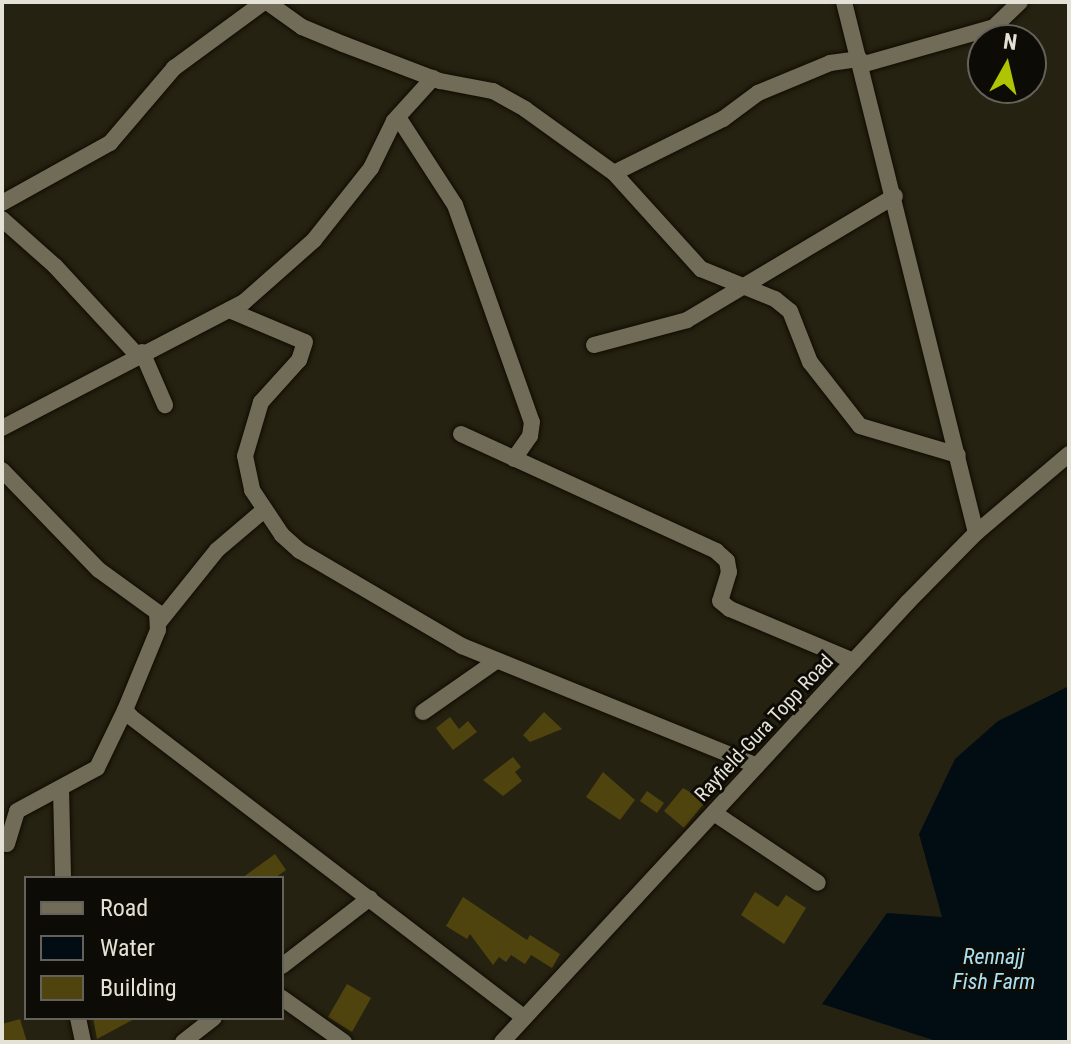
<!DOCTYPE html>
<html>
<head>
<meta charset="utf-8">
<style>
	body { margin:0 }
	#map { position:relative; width:1071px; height:1044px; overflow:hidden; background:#262211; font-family:"Roboto Condensed",sans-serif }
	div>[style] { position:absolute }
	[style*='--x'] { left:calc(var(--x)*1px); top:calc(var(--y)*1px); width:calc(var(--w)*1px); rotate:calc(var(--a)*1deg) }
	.water>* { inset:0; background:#010d12 }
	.building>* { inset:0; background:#50440e }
	.roads { filter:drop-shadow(0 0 2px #0f0b00) drop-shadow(0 0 2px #0f0b00) }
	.minor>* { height:16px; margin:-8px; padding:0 8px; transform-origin:8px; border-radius:8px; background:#716c58 }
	span { translate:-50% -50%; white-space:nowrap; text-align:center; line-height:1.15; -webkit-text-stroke:6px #0d0b05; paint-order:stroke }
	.street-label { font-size:20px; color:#e4e1d6 }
	.water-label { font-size:22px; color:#abe0f3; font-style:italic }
	.frame { position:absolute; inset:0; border:4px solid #e4e1d6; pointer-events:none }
	.legend { position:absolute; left:24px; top:876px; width:260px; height:144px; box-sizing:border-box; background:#0d0b05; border:2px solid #636159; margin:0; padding:10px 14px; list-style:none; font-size:24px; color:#e4e1d6 }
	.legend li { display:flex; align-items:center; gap:16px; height:40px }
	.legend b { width:40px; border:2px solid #636159 }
	.north { position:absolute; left:967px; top:24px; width:80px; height:80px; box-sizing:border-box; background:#0d0b05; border:2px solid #636159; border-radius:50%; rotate:8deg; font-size:22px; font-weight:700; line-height:32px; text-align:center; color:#e4e1d6 }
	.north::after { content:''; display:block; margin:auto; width:28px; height:36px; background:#afc504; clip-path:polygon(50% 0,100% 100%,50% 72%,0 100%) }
</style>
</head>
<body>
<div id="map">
	<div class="water">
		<div style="clip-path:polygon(1069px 686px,1069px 1042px,939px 1042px,822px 1004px,887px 913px,942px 917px,919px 834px,955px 759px,998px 721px)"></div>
	</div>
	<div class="building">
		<div style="clip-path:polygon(544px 712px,562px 729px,530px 742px,523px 735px)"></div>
		<div style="clip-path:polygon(450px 717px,459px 729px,468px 721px,477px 732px,453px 750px,436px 728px)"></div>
		<div style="clip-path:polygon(513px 757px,521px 767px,515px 772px,522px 781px,503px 796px,483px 780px)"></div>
		<div style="clip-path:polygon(603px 772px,635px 800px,620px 820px,586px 797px)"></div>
		<div style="clip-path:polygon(683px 788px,706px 801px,684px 828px,664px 811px)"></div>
		<div style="clip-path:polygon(647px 791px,664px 803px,657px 813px,640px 801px)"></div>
		<div style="clip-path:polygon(275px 854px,286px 870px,275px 878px,242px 878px)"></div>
		<div style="clip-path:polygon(755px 892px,778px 907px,786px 895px,806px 908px,784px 944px,741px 915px)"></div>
		<div style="clip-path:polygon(463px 897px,527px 940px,530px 935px,560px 954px,552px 968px,531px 955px,525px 964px,511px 955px,506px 962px,499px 957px,493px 965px,470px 934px,467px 939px,446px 926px)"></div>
		<div style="clip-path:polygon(347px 984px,371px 998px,352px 1032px,328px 1017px)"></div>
		<div style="clip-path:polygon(93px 1018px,136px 1018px,97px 1039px)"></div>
		<div style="clip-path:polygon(20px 1019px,27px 1042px,2px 1042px,2px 1024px)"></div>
	</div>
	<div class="roads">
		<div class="minor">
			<div style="--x:267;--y:2;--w:43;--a:35.5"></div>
			<div style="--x:302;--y:27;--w:44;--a:22.5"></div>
			<div style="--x:343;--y:44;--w:104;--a:20.9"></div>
			<div style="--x:440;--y:81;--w:54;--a:10.7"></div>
			<div style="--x:493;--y:91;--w:37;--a:29"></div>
			<div style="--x:525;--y:109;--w:110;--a:35.7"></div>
			<div style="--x:614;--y:173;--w:130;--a:47.8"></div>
			<div style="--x:701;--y:269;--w:80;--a:22.1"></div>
			<div style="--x:775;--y:299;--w:19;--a:39"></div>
			<div style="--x:790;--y:311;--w:55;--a:68.6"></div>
			<div style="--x:810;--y:362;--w:81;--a:52"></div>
			<div style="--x:860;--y:426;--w:102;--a:16.5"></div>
			<div style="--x:844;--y:2;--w:547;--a:76.04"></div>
			<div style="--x:861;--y:65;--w:138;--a:-15.9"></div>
			<div style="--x:994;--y:27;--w:36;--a:-44"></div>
			<div style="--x:398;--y:117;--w:105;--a:57.1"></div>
			<div style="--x:455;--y:205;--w:230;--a:70.5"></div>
			<div style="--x:532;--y:422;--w:14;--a:98"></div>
			<div style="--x:530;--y:436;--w:28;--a:125"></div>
			<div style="--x:614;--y:173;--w:122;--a:-26.4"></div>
			<div style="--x:723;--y:119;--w:44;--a:-36.6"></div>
			<div style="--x:758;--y:93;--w:78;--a:-22.6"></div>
			<div style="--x:830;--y:63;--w:30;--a:-8"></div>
			<div style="--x:2;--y:203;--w:124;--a:-29.1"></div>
			<div style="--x:110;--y:143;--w:99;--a:-49.5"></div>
			<div style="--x:174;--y:68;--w:112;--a:-36.3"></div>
			<div style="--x:2;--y:219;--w:71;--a:41.6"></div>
			<div style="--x:55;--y:266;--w:121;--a:47.3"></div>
			<div style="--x:229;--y:310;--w:82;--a:22.8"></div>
			<div style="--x:305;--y:342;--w:19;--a:108"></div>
			<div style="--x:299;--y:360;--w:57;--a:132.1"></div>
			<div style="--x:261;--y:402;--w:56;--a:106.5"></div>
			<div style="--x:245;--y:456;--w:35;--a:78"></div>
			<div style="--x:252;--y:490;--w:54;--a:56.3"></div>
			<div style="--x:282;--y:535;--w:24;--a:42"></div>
			<div style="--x:300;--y:551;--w:188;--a:30.4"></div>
			<div style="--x:462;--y:646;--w:318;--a:22.1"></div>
			<div style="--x:594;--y:345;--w:96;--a:-15"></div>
			<div style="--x:687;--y:320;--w:242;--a:-30.8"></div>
			<div style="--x:142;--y:352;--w:58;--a:66.5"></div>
			<div style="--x:2;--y:428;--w:273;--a:-27.5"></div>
			<div style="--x:244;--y:302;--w:94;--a:-41.5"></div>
			<div style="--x:314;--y:240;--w:92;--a:-51.6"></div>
			<div style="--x:371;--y:168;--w:52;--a:-63.9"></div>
			<div style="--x:394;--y:121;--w:58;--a:-47.8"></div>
			<div style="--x:461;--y:434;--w:281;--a:24.6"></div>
			<div style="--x:716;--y:551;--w:15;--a:42"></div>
			<div style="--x:727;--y:561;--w:11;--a:80"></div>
			<div style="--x:729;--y:572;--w:30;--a:107"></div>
			<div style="--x:720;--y:601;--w:13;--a:39"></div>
			<div style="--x:730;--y:609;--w:134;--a:22.8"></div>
			<div style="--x:2;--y:470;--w:139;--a:45.9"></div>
			<div style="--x:99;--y:570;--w:72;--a:35.9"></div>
			<div style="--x:157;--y:612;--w:18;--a:87"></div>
			<div style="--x:158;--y:630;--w:87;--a:112.4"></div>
			<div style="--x:125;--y:710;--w:9;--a:49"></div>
			<div style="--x:131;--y:717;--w:495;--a:37.4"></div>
			<div style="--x:160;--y:621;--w:91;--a:-51.2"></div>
			<div style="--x:217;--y:550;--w:62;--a:-40.4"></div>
			<div style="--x:423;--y:712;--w:89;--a:-34.9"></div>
			<div style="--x:61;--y:788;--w:90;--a:88.7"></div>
			<div style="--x:714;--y:813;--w:125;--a:33.9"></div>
			<div style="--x:7;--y:844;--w:34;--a:-73"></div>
			<div style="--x:17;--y:811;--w:91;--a:-28.3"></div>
			<div style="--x:97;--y:768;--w:64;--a:-64.2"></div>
			<div style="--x:282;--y:966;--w:111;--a:-37.7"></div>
			<div style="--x:282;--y:998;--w:76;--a:35.4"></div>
			<div style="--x:78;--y:1018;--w:25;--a:78"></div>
			<div style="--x:183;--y:1042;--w:39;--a:-38"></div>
			<div style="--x:502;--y:1042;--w:599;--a:-47.3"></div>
			<div style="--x:908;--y:602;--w:97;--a:-45.4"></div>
			<div style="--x:976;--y:533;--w:122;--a:-40.3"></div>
		</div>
	</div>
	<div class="street-label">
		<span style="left:764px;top:728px;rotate:-47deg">Rayfield-Gura Topp Road</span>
	</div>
	<div class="water-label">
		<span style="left:994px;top:969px">Rennajj<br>Fish Farm</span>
	</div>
	<div class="frame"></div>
	<ul class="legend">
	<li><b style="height:10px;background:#716c58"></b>Road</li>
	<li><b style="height:22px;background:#010d12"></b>Water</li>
	<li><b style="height:22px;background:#50440e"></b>Building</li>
	</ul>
	<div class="north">N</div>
</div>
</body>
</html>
